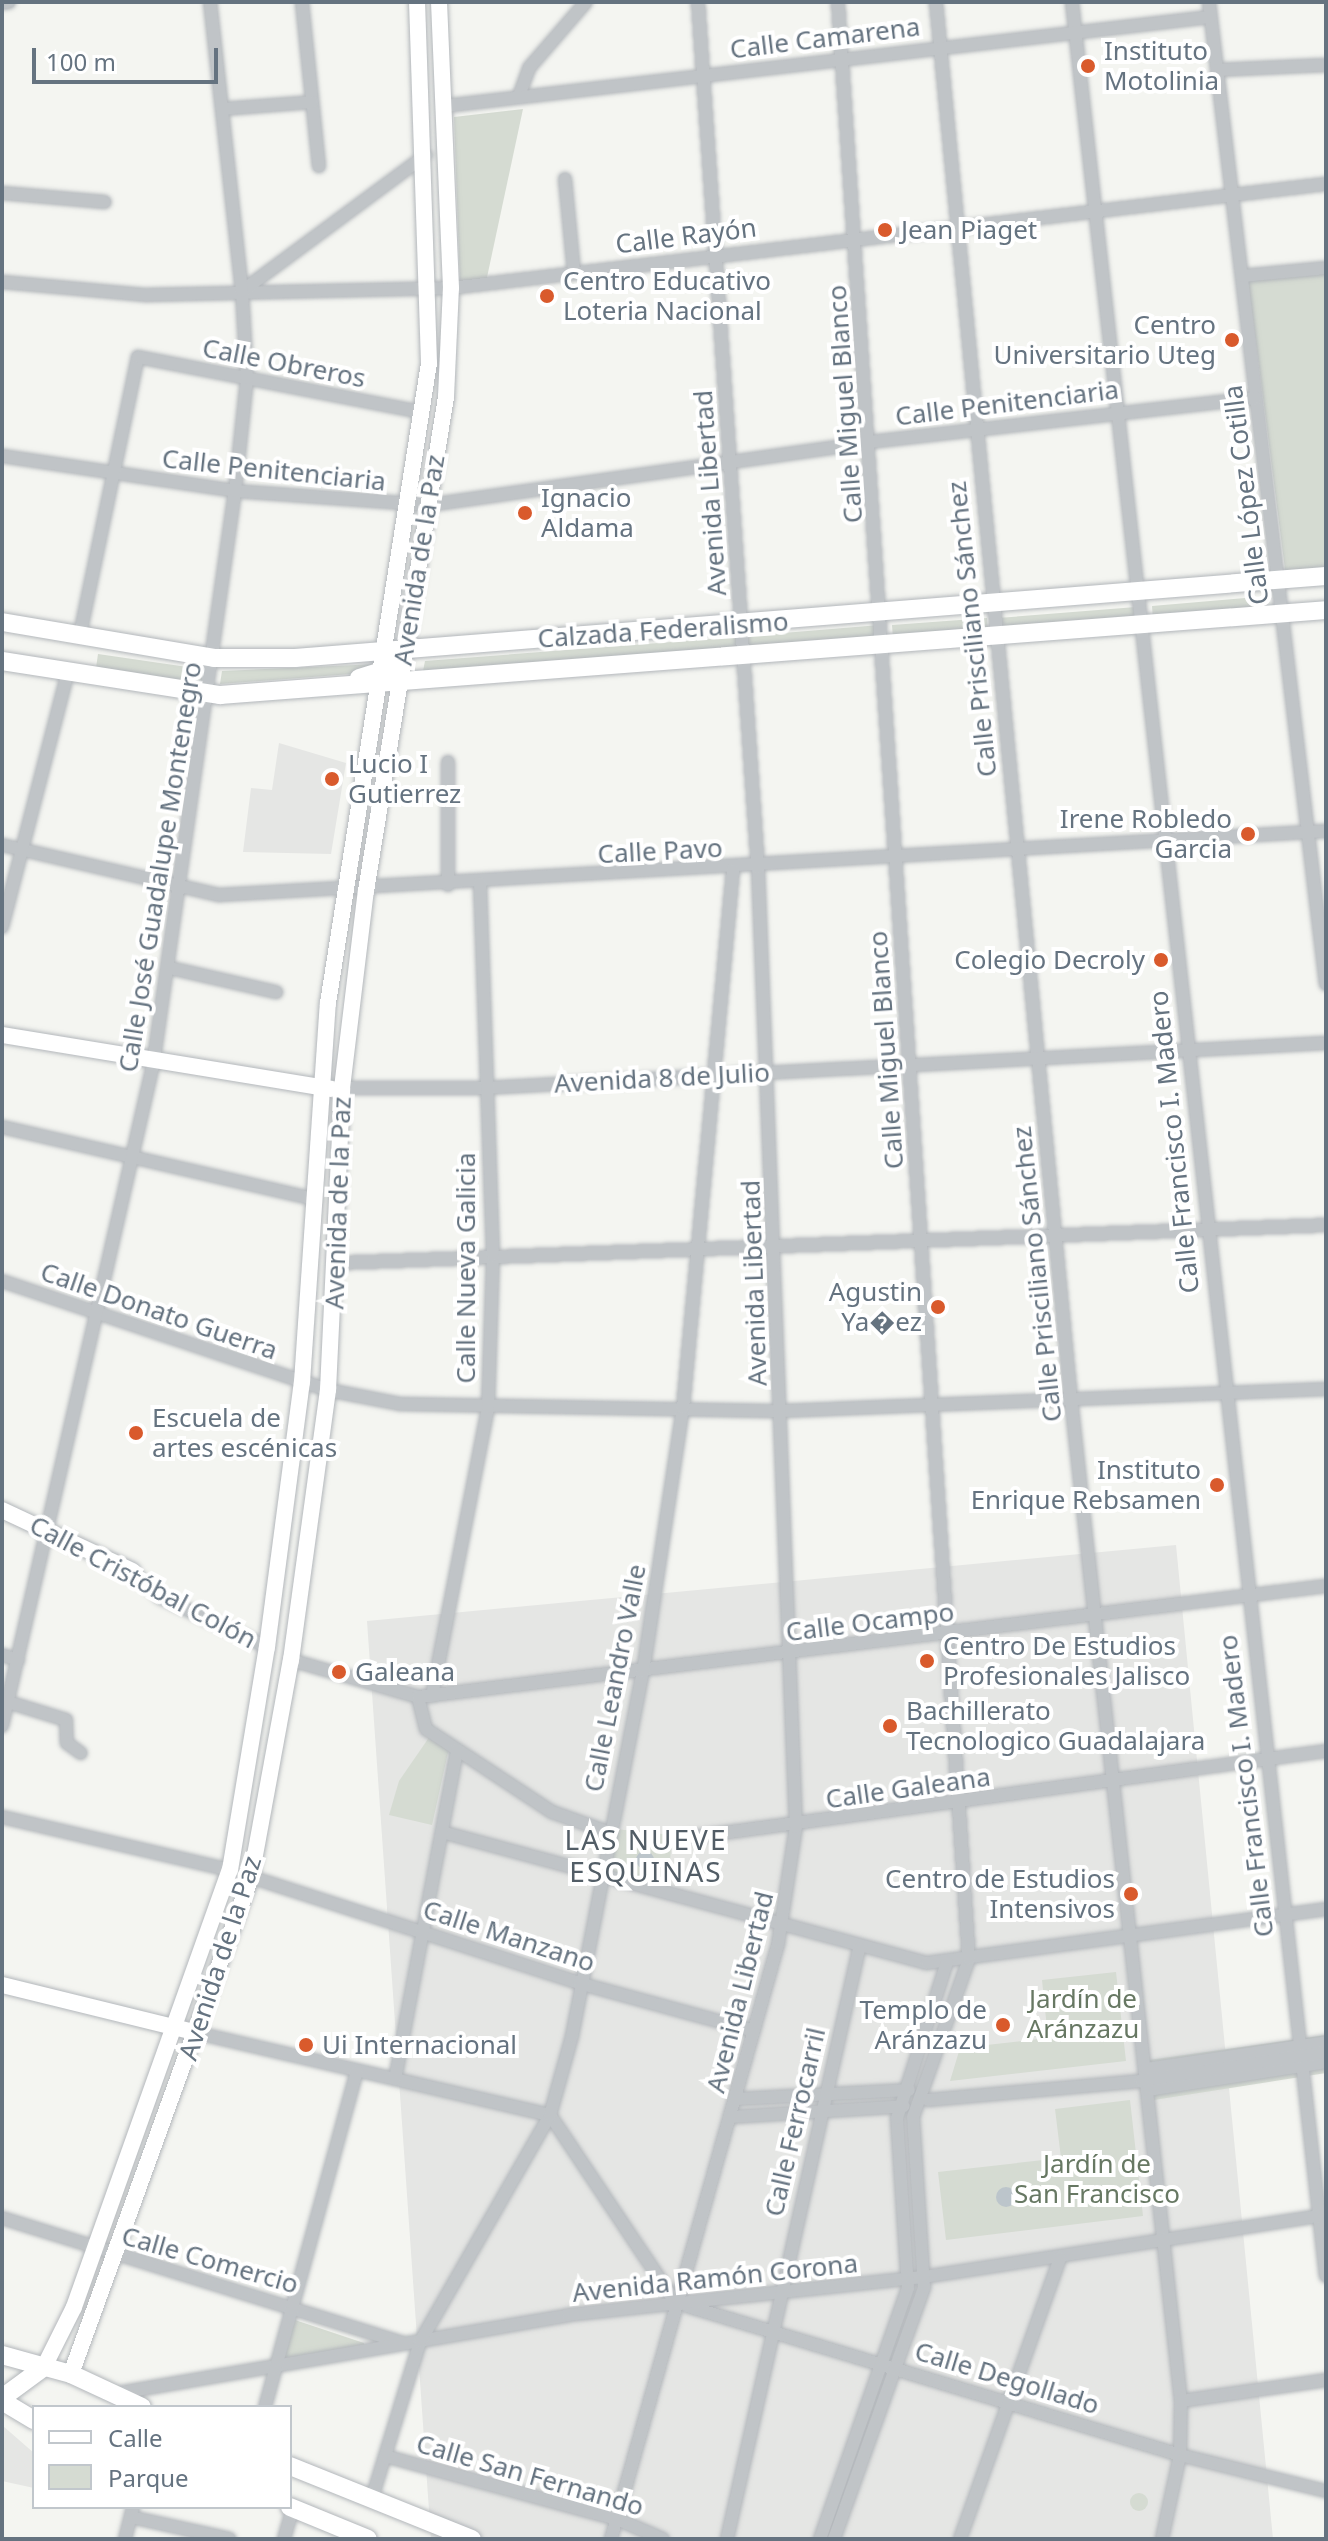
<!DOCTYPE html>
<html>
<head>
<meta charset="utf-8">
<style>
	body { margin:0 }
	#map { position:relative; width:1328px; height:2541px; overflow:hidden; background:#f4f5f1; font-family:"Noto Sans",sans-serif }
	div>[style] { position:absolute }
	[style*='--x'] { left:calc(var(--x)*1px); top:calc(var(--y)*1px); width:calc(var(--w)*1px); rotate:calc(var(--a)*1deg) }
	.built>* { inset:0; background:#e5e6e4 }
	.green>* { inset:0; background:#d5dbd2 }
	.round { border-radius:50% }
	.water>* { inset:0; background:#bcc5cb }
	.roads { filter:drop-shadow(0 0 2px #b3b7bb) drop-shadow(0 0 2px #b3b7bb) }
	.street>* { height:12px; margin:-6px; padding:0 6px; transform-origin:6px; border-radius:6px; background:#c0c4c7 }
	.secondary>* { height:16px; margin:-8px; padding:0 8px; transform-origin:8px; border-radius:8px; background:#fff }
	.primary>* { height:18px; margin:-9px; padding:0 9px; transform-origin:9px; border-radius:9px; background:#fff }
	.dots>* { width:22px; height:22px; translate:-50% -50%; box-sizing:border-box; border:4px solid #fff; border-radius:50% }
	span { translate:-50% -50%; white-space:nowrap; text-align:center; line-height:1.15; -webkit-text-stroke:8px #fff; paint-order:stroke }
	.street-label { font-size:26px; color:#657380 }
	.poi-label { font-size:26px; color:#657380 }
	.left { translate:0 -50%; text-align:left }
	.right { translate:-100% -50%; text-align:right }
	.park-label { font-size:26px; color:#677863 }
	.neighbourhood-label { font-size:28px; color:#525d66; letter-spacing:2px }
	.frame { position:absolute; inset:0; border:4px solid #657380; pointer-events:none }
	.legend { position:absolute; left:32px; top:2405px; width:260px; height:104px; box-sizing:border-box; background:#fff; border:2px solid #c1c7cc; margin:0; padding:10px 14px; list-style:none; font-size:24px; color:#657380 }
	.legend li { display:flex; align-items:center; gap:16px; height:40px }
	.legend b { width:40px; border:2px solid #c1c7cc }
	.scale { position:absolute; left:32px; top:48px; width:186px; height:36px; box-sizing:border-box; border:4px solid #657380; border-top:0; padding-left:10px; font-size:24px; line-height:28px; white-space:nowrap; color:#657380; -webkit-text-stroke:6px #fff; paint-order:stroke }
</style>
</head>
<body>
<div id="map">
	<div class="built">
		<div style="clip-path:polygon(279px 743px,346px 763px,331px 854px,243px 852px,251px 788px,272px 790px)"></div>
		<div style="clip-path:polygon(1176px 1545px,1273px 2539px,431px 2539px,367px 1621px)"></div>
		<div style="clip-path:polygon(3px 2426px,34px 2453px,34px 2488px,2px 2481px)"></div>
	</div>
	<div class="green">
		<div style="clip-path:polygon(523px 109px,486px 282px,460px 285px,454px 117px)"></div>
		<div style="clip-path:polygon(1326px 264px,1326px 573px,1286px 577px,1247px 273px)"></div>
		<div style="clip-path:polygon(1257px 597px,1258px 612px,1153px 620px,1152px 606px)"></div>
		<div style="clip-path:polygon(1136px 607px,1137px 621px,999px 632px,998px 618px)"></div>
		<div style="clip-path:polygon(987px 618px,988px 632px,893px 639px,892px 625px)"></div>
		<div style="clip-path:polygon(880px 625px,881px 640px,749px 651px,747px 636px)"></div>
		<div style="clip-path:polygon(737px 637px,738px 652px,422px 676px,425px 661px)"></div>
		<div style="clip-path:polygon(98px 654px,208px 670px,206px 684px,96px 668px)"></div>
		<div style="clip-path:polygon(378px 664px,377px 672px,220px 684px,222px 671px)"></div>
		<div style="clip-path:polygon(430px 1736px,449px 1748px,432px 1825px,389px 1815px,399px 1781px)"></div>
		<div style="clip-path:polygon(616px 1829px,672px 1835px,668px 1889px,608px 1873px)"></div>
		<div style="clip-path:polygon(1116px 1972px,1126px 2061px,950px 2081px,960px 2048px,1048px 2038px,1042px 1980px)"></div>
		<div style="clip-path:polygon(1326px 2035px,1326px 2073px,1154px 2100px,1149px 2060px)"></div>
		<div style="clip-path:polygon(1130px 2100px,1143px 2216px,946px 2240px,938px 2172px,1061px 2158px,1055px 2109px)"></div>
		<div style="clip-path:polygon(295px 2320px,364px 2343px,364px 2347px,284px 2360px)"></div>
		<div class="round" style="left:1130px;top:2493px;width:18px;height:18px"></div>
	</div>
	<div class="water">
		<div class="round" style="left:636px;top:1851px;width:18px;height:18px"></div>
		<div class="round" style="left:996px;top:2187px;width:20px;height:20px"></div>
	</div>
	<div class="roads">
		<div class="street">
			<div style="--x:302;--y:2;--w:165;--a:84.1"></div>
			<div style="--x:936;--y:2;--w:1404;--a:84.48"></div>
			<div style="--x:1071;--y:1399;--w:1008;--a:83.74"></div>
			<div style="--x:1181;--y:2401;--w:54;--a:91.1"></div>
			<div style="--x:1180;--y:2455;--w:86;--a:102.1"></div>
			<div style="--x:1072;--y:2;--w:2288;--a:83.63"></div>
			<div style="--x:1209;--y:2;--w:989;--a:83.21"></div>
			<div style="--x:2;--y:3;--w:7;--a:-8"></div>
			<div style="--x:1217;--y:70;--w:109;--a:-2.6"></div>
			<div style="--x:519;--y:96;--w:30;--a:-70"></div>
			<div style="--x:529;--y:68;--w:87;--a:-49.2"></div>
			<div style="--x:445;--y:106;--w:770;--a:-6.64"></div>
			<div style="--x:222;--y:109;--w:90;--a:-4.4"></div>
			<div style="--x:565;--y:179;--w:93;--a:84.5"></div>
			<div style="--x:2;--y:193;--w:103;--a:5"></div>
			<div style="--x:1242;--y:276;--w:84;--a:-5.4"></div>
			<div style="--x:2;--y:282;--w:145;--a:5.2"></div>
			<div style="--x:146;--y:295;--w:305;--a:-1.3"></div>
			<div style="--x:451;--y:288;--w:881;--a:-6.78"></div>
			<div style="--x:242;--y:291;--w:229;--a:-36.5"></div>
			<div style="--x:2;--y:456;--w:236;--a:8.5"></div>
			<div style="--x:235;--y:491;--w:195;--a:4.1"></div>
			<div style="--x:429;--y:505;--w:444;--a:-8.1"></div>
			<div style="--x:869;--y:442;--w:389;--a:-6.5"></div>
			<div style="--x:80;--y:634;--w:283;--a:-78.2"></div>
			<div style="--x:138;--y:357;--w:288;--a:11"></div>
			<div style="--x:448;--y:762;--w:123;--a:90"></div>
			<div style="--x:2;--y:845;--w:223;--a:13"></div>
			<div style="--x:219;--y:895;--w:1109;--a:-3.31"></div>
			<div style="--x:2;--y:927;--w:263;--a:-75.5"></div>
			<div style="--x:170;--y:968;--w:109;--a:12.8"></div>
			<div style="--x:342;--y:1088;--w:142;--a:0"></div>
			<div style="--x:484;--y:1088;--w:843;--a:-3.06"></div>
			<div style="--x:2;--y:1127;--w:323;--a:13"></div>
			<div style="--x:339;--y:1263;--w:988;--a:-2.2"></div>
			<div style="--x:2;--y:1281;--w:344;--a:18.5"></div>
			<div style="--x:328;--y:1390;--w:73;--a:11"></div>
			<div style="--x:400;--y:1404;--w:381;--a:1.1"></div>
			<div style="--x:781;--y:1411;--w:545;--a:-2.31"></div>
			<div style="--x:132;--y:1571;--w:38;--a:43"></div>
			<div style="--x:160;--y:1597;--w:118;--a:25"></div>
			<div style="--x:2;--y:1655;--w:17;--a:17"></div>
			<div style="--x:291;--y:1660;--w:132;--a:16.2"></div>
			<div style="--x:418;--y:1697;--w:33;--a:76"></div>
			<div style="--x:426;--y:1729;--w:151;--a:33.4"></div>
			<div style="--x:552;--y:1812;--w:59;--a:19.7"></div>
			<div style="--x:432;--y:1696;--w:294;--a:-79"></div>
			<div style="--x:488;--y:1407;--w:152;--a:-88.1"></div>
			<div style="--x:493;--y:1255;--w:372;--a:-92"></div>
			<div style="--x:418;--y:1697;--w:915;--a:-6.97"></div>
			<div style="--x:8;--y:1702;--w:61;--a:17.2"></div>
			<div style="--x:66;--y:1720;--w:23;--a:88"></div>
			<div style="--x:67;--y:1743;--w:17;--a:36"></div>
			<div style="--x:2;--y:1726;--w:678;--a:-77.13"></div>
			<div style="--x:153;--y:1065;--w:580;--a:-81.87"></div>
			<div style="--x:235;--y:491;--w:114;--a:-83.9"></div>
			<div style="--x:247;--y:378;--w:87;--a:-93.3"></div>
			<div style="--x:242;--y:291;--w:291;--a:-96.3"></div>
			<div style="--x:2;--y:1817;--w:234;--a:13.1"></div>
			<div style="--x:442;--y:1832;--w:502;--a:15.12"></div>
			<div style="--x:927;--y:1963;--w:403;--a:-7.7"></div>
			<div style="--x:686;--y:1838;--w:646;--a:-7.74"></div>
			<div style="--x:251;--y:1877;--w:345;--a:17.9"></div>
			<div style="--x:579;--y:1983;--w:181;--a:15.3"></div>
			<div style="--x:197;--y:2033;--w:362;--a:13.1"></div>
			<div style="--x:1146;--y:2069;--w:182;--a:-8.5"></div>
			<div style="--x:395;--y:2079;--w:335;--a:-79.3"></div>
			<div style="--x:1148;--y:2090;--w:180;--a:-8.9"></div>
			<div style="--x:736;--y:2099;--w:173;--a:-3"></div>
			<div style="--x:928;--y:2100;--w:214;--a:-5.1"></div>
			<div style="--x:1141;--y:2081;--w:187;--a:-8.9"></div>
			<div style="--x:550;--y:2115;--w:226;--a:56.2"></div>
			<div style="--x:731;--y:2117;--w:173;--a:-3.6"></div>
			<div style="--x:2;--y:2218;--w:421;--a:17.3"></div>
			<div style="--x:687;--y:2306;--w:515;--a:16.82"></div>
			<div style="--x:1180;--y:2455;--w:150;--a:13.9"></div>
			<div style="--x:113;--y:2394;--w:462;--a:-9.8"></div>
			<div style="--x:568;--y:2315;--w:358;--a:-6.1"></div>
			<div style="--x:924;--y:2277;--w:407;--a:-8.8"></div>
			<div style="--x:1181;--y:2401;--w:147;--a:-8.2"></div>
			<div style="--x:265;--y:2407;--w:348;--a:-74.7"></div>
			<div style="--x:385;--y:2456;--w:240;--a:15.2"></div>
			<div style="--x:617;--y:2519;--w:50;--a:23.5"></div>
			<div style="--x:372;--y:2498;--w:163;--a:-72.9"></div>
			<div style="--x:420;--y:2342;--w:262;--a:-60.2"></div>
			<div style="--x:550;--y:2115;--w:82;--a:-74.4"></div>
			<div style="--x:572;--y:2036;--w:371;--a:-79"></div>
			<div style="--x:643;--y:1672;--w:267;--a:-81.4"></div>
			<div style="--x:683;--y:1408;--w:540;--a:-84.69"></div>
			<div style="--x:131;--y:2517;--w:101;--a:12.5"></div>
			<div style="--x:125;--y:2539;--w:33;--a:-76"></div>
			<div style="--x:284;--y:2539;--w:32;--a:-74"></div>
			<div style="--x:611;--y:2539;--w:618;--a:-74.32"></div>
			<div style="--x:778;--y:1944;--w:118;--a:-81.3"></div>
			<div style="--x:796;--y:1827;--w:960;--a:-92.27"></div>
			<div style="--x:758;--y:868;--w:868;--a:-93.96"></div>
			<div style="--x:727;--y:2539;--w:605;--a:-77.39"></div>
			<div style="--x:820;--y:2539;--w:266;--a:-70.7"></div>
			<div style="--x:908;--y:2288;--w:170;--a:-93.7"></div>
			<div style="--x:897;--y:2118;--w:164;--a:-72.2"></div>
			<div style="--x:834;--y:2539;--w:268;--a:-70.3"></div>
			<div style="--x:924;--y:2287;--w:170;--a:-93.7"></div>
			<div style="--x:913;--y:2117;--w:168;--a:-70.5"></div>
			<div style="--x:969;--y:1959;--w:1961;--a:-93.83"></div>
			<div style="--x:960;--y:2539;--w:298;--a:-70.4"></div>
		</div>
		<div class="secondary">
			<div style="--x:2;--y:1035;--w:334;--a:9.3"></div>
			<div style="--x:2;--y:1510;--w:144;--a:25.1"></div>
			<div style="--x:2;--y:1985;--w:201;--a:13.8"></div>
			<div style="--x:44;--y:2367;--w:67;--a:-63.4"></div>
			<div style="--x:74;--y:2307;--w:464;--a:-70.4"></div>
			<div style="--x:230;--y:1870;--w:226;--a:-80.6"></div>
			<div style="--x:267;--y:1647;--w:267;--a:-82.5"></div>
			<div style="--x:302;--y:1382;--w:380;--a:-86.1"></div>
			<div style="--x:328;--y:1003;--w:648;--a:-81.03"></div>
			<div style="--x:429;--y:363;--w:361;--a:-91.9"></div>
			<div style="--x:71;--y:2374;--w:529;--a:-70.09"></div>
			<div style="--x:251;--y:1877;--w:221;--a:-79.6"></div>
			<div style="--x:291;--y:1660;--w:273;--a:-82.2"></div>
			<div style="--x:328;--y:1390;--w:302;--a:-87.3"></div>
			<div style="--x:342;--y:1088;--w:198;--a:-83.1"></div>
			<div style="--x:366;--y:891;--w:500;--a:-80.8"></div>
			<div style="--x:446;--y:397;--w:109;--a:-87.4"></div>
			<div style="--x:451;--y:288;--w:286;--a:-92.4"></div>
		</div>
		<div class="primary">
			<div style="--x:2;--y:622;--w:215;--a:9.6"></div>
			<div style="--x:214;--y:658;--w:81;--a:0"></div>
			<div style="--x:295;--y:658;--w:1034;--a:-4.55"></div>
			<div style="--x:2;--y:661;--w:221;--a:8.9"></div>
			<div style="--x:220;--y:695;--w:1109;--a:-4.39"></div>
			<div style="--x:359;--y:678;--w:44;--a:-17.2"></div>
			<div style="--x:2;--y:2355;--w:72;--a:15.4"></div>
			<div style="--x:71;--y:2374;--w:78;--a:24.9"></div>
			<div style="--x:2;--y:2398;--w:52;--a:-36.4"></div>
			<div style="--x:2;--y:2401;--w:37;--a:31"></div>
			<div style="--x:290;--y:2466;--w:196;--a:21.9"></div>
			<div style="--x:290;--y:2507;--w:84;--a:22.3"></div>
		</div>
	</div>
	<div class="dots">
		<div style="left:1088px;top:66px;background:#d95a2c"></div>
		<div style="left:885px;top:230px;background:#d95a2c"></div>
		<div style="left:547px;top:296px;background:#d95a2c"></div>
		<div style="left:1232px;top:340px;background:#d95a2c"></div>
		<div style="left:525px;top:513px;background:#d95a2c"></div>
		<div style="left:332px;top:779px;background:#d95a2c"></div>
		<div style="left:1248px;top:834px;background:#d95a2c"></div>
		<div style="left:1161px;top:960px;background:#d95a2c"></div>
		<div style="left:938px;top:1307px;background:#d95a2c"></div>
		<div style="left:136px;top:1433px;background:#d95a2c"></div>
		<div style="left:1217px;top:1485px;background:#d95a2c"></div>
		<div style="left:927px;top:1661px;background:#d95a2c"></div>
		<div style="left:339px;top:1672px;background:#d95a2c"></div>
		<div style="left:890px;top:1726px;background:#d95a2c"></div>
		<div style="left:1131px;top:1894px;background:#d95a2c"></div>
		<div style="left:1003px;top:2025px;background:#d95a2c"></div>
		<div style="left:306px;top:2045px;background:#d95a2c"></div>
	</div>
	<div class="street-label">
		<span style="left:825px;top:38px;rotate:-7deg">Calle Camarena</span>
		<span style="left:686px;top:236px;rotate:-7deg">Calle Rayón</span>
		<span style="left:284px;top:363px;rotate:11deg">Calle Obreros</span>
		<span style="left:1007px;top:403px;rotate:-7deg">Calle Penitenciaria</span>
		<span style="left:845px;top:404px;rotate:-94deg">Calle Miguel Blanco</span>
		<span style="left:274px;top:470px;rotate:6deg">Calle Penitenciaria</span>
		<span style="left:710px;top:493px;rotate:-94deg">Avenida Libertad</span>
		<span style="left:1246px;top:495px;rotate:-97deg">Calle López Cotilla</span>
		<span style="left:419px;top:560px;rotate:-81deg">Avenida de la Paz</span>
		<span style="left:972px;top:629px;rotate:-96deg">Calle Prisciliano Sánchez</span>
		<span style="left:663px;top:630px;rotate:-4deg">Calzada Federalismo</span>
		<span style="left:660px;top:851px;rotate:-3deg">Calle Pavo</span>
		<span style="left:160px;top:867px;rotate:-81deg">Calle José Guadalupe Montenegro</span>
		<span style="left:886px;top:1050px;rotate:-94deg">Calle Miguel Blanco</span>
		<span style="left:662px;top:1078px;rotate:-3deg">Avenida 8 de Julio</span>
		<span style="left:1174px;top:1142px;rotate:-96deg">Calle Francisco I. Madero</span>
		<span style="left:338px;top:1203px;rotate:-88deg">Avenida de la Paz</span>
		<span style="left:466px;top:1268px;rotate:-90deg">Calle Nueva Galicia</span>
		<span style="left:1037px;top:1274px;rotate:-96deg">Calle Prisciliano Sánchez</span>
		<span style="left:754px;top:1283px;rotate:-92deg">Avenida Libertad</span>
		<span style="left:159px;top:1311px;rotate:19deg">Calle Donato Guerra</span>
		<span style="left:143px;top:1582px;rotate:28deg">Calle Cristóbal Colón</span>
		<span style="left:870px;top:1622px;rotate:-7deg">Calle Ocampo</span>
		<span style="left:615px;top:1678px;rotate:-79deg">Calle Leandro Valle</span>
		<span style="left:1246px;top:1786px;rotate:-97deg">Calle Francisco I. Madero</span>
		<span style="left:908px;top:1788px;rotate:-8deg">Calle Galeana</span>
		<span style="left:509px;top:1936px;rotate:18deg">Calle Manzano</span>
		<span style="left:220px;top:1958px;rotate:-72deg">Avenida de la Paz</span>
		<span style="left:740px;top:1992px;rotate:-76deg">Avenida Libertad</span>
		<span style="left:795px;top:2122px;rotate:-77deg">Calle Ferrocarril</span>
		<span style="left:210px;top:2260px;rotate:16deg">Calle Comercio</span>
		<span style="left:715px;top:2278px;rotate:-6deg">Avenida Ramón Corona</span>
		<span style="left:1007px;top:2378px;rotate:17deg">Calle Degollado</span>
		<span style="left:530px;top:2475px;rotate:16deg">Calle San Fernando</span>
	</div>
	<div class="poi-label">
		<span class="left" style="left:1104px;top:66px">Instituto<br>Motolinia</span>
		<span class="left" style="left:901px;top:230px">Jean Piaget</span>
		<span class="left" style="left:563px;top:296px">Centro Educativo<br>Loteria Nacional</span>
		<span class="right" style="left:1216px;top:340px">Centro<br>Universitario Uteg</span>
		<span class="left" style="left:541px;top:513px">Ignacio<br>Aldama</span>
		<span class="left" style="left:348px;top:779px">Lucio I<br>Gutierrez</span>
		<span class="right" style="left:1232px;top:834px">Irene Robledo<br>Garcia</span>
		<span class="right" style="left:1145px;top:960px">Colegio Decroly</span>
		<span class="right" style="left:922px;top:1307px">Agustin<br>Ya�ez</span>
		<span class="left" style="left:152px;top:1433px">Escuela de<br>artes escénicas</span>
		<span class="right" style="left:1201px;top:1485px">Instituto<br>Enrique Rebsamen</span>
		<span class="left" style="left:943px;top:1661px">Centro De Estudios<br>Profesionales Jalisco</span>
		<span class="left" style="left:355px;top:1672px">Galeana</span>
		<span class="left" style="left:906px;top:1726px">Bachillerato<br>Tecnologico Guadalajara</span>
		<span class="right" style="left:1115px;top:1894px">Centro de Estudios<br>Intensivos</span>
		<span class="right" style="left:987px;top:2025px">Templo de<br>Aránzazu</span>
		<span class="left" style="left:322px;top:2045px">Ui Internacional</span>
	</div>
	<div class="park-label">
		<span style="left:1083px;top:2014px">Jardín de<br>Aránzazu</span>
		<span style="left:1097px;top:2179px">Jardín de<br>San Francisco</span>
	</div>
	<div class="neighbourhood-label">
		<span style="left:646px;top:1855px">LAS NUEVE<br>ESQUINAS</span>
	</div>
	<div class="frame"></div>
	<ul class="legend">
	<li><b style="height:10px;background:#fff"></b>Calle</li>
	<li><b style="height:22px;background:#d5dbd2"></b>Parque</li>
	</ul>
	<div class="scale">100 m</div>
</div>
</body>
</html>
